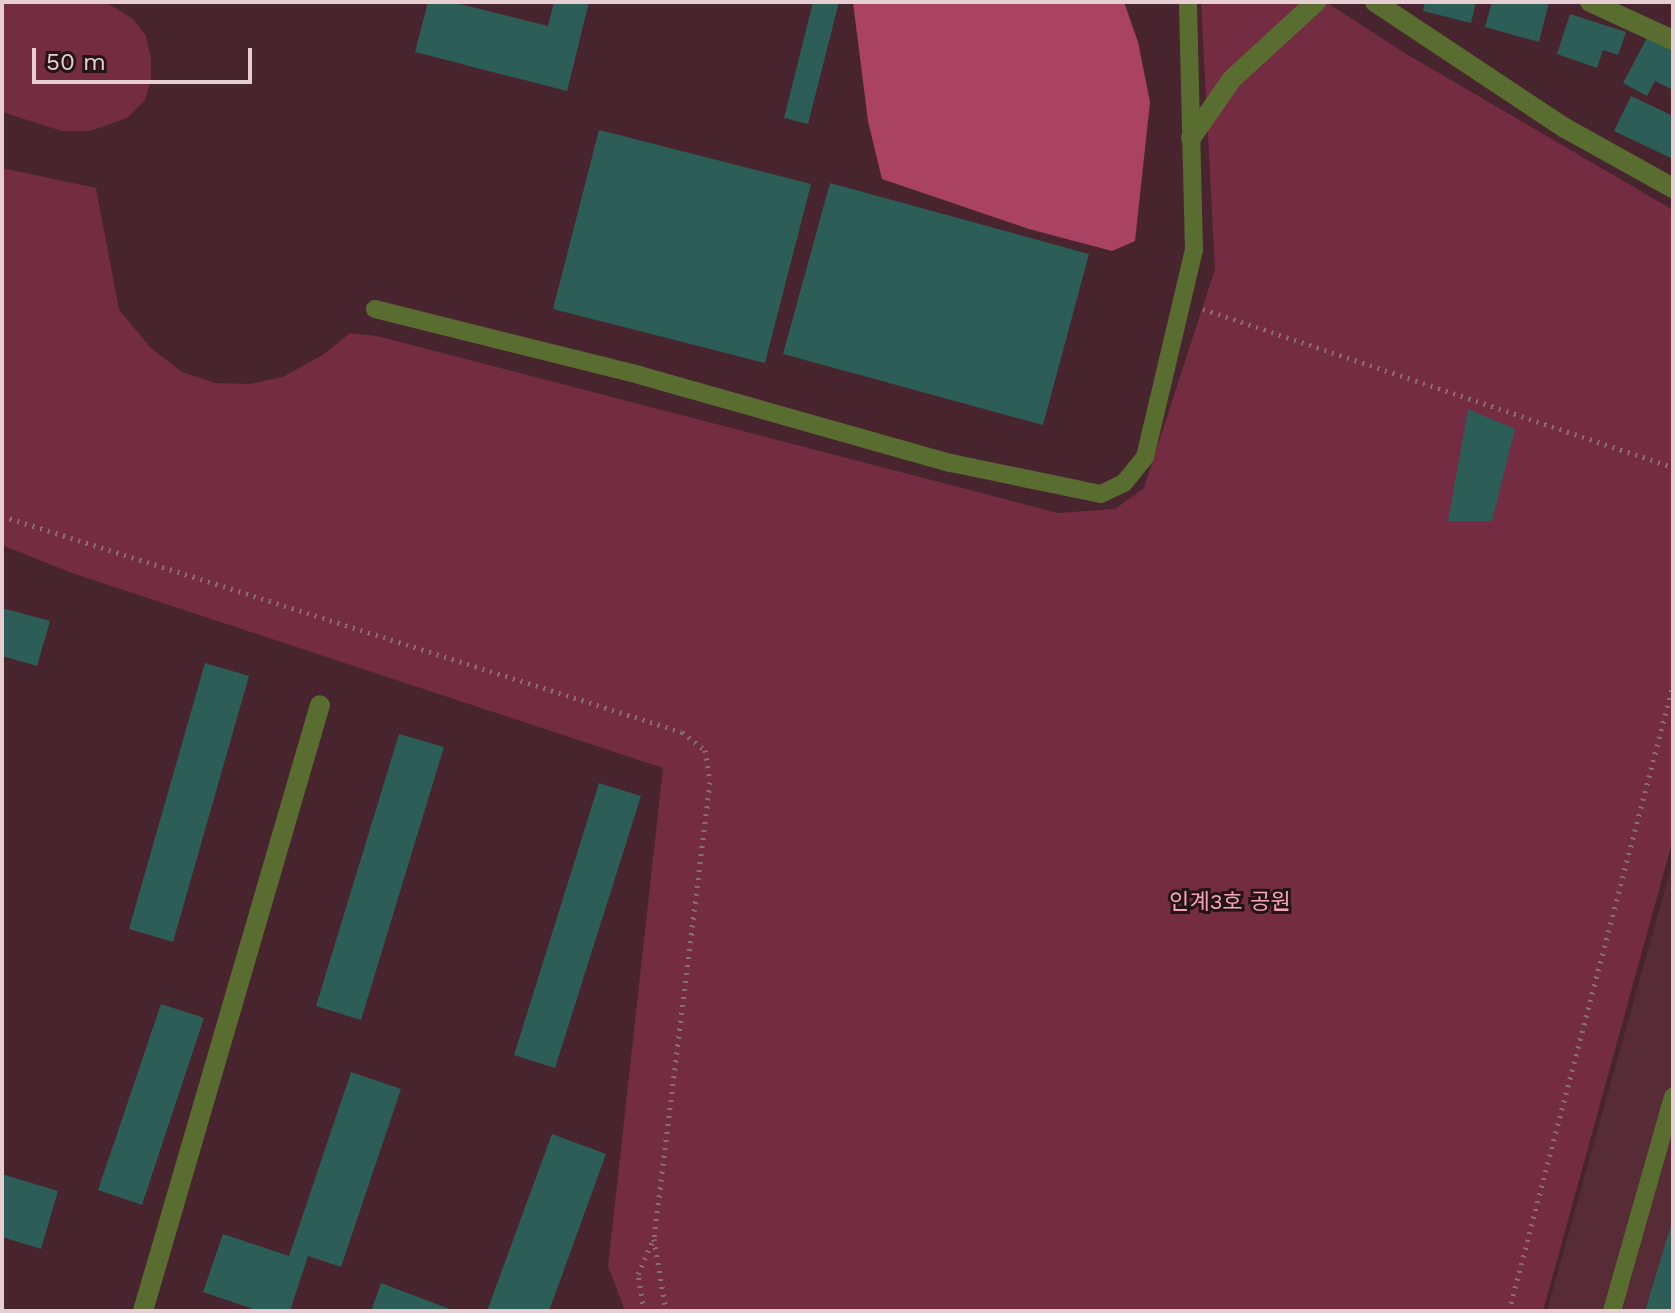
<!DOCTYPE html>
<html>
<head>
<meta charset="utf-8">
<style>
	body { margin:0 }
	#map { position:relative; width:1675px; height:1313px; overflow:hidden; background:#48252e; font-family:"Work Sans","Noto Sans KR",sans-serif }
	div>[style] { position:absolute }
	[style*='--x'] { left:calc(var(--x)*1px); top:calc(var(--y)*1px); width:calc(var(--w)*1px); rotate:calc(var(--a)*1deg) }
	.built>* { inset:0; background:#572c37 }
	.green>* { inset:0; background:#742c42 }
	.forest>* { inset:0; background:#aa4363 }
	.building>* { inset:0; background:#2c5d56 }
	.path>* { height:5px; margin-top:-2.5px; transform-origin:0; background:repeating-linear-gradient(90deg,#8a6c73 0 2px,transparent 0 8px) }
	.service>* { height:18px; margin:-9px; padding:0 9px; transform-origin:9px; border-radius:9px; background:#5a6d30 }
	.minor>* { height:20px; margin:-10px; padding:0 10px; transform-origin:10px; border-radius:10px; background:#5a6d30 }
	span { translate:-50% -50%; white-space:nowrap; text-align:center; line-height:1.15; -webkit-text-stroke:6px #241418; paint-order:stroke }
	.park-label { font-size:22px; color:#f8a5b9 }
	.frame { position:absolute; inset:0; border:4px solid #e6ced3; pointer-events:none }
	.scale { position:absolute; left:32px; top:48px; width:220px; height:36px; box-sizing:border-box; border:4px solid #e6ced3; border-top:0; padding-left:10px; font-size:24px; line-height:28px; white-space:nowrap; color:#e6ced3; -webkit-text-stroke:6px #241418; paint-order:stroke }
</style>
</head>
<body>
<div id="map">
	<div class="built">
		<div style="clip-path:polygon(1673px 861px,1673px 1311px,1547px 1311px)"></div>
	</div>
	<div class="green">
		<div style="clip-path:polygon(2px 2px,105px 2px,133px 19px,146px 36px,151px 58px,151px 80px,145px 100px,127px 118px,90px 131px,62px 131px,2px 112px)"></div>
		<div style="clip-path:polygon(1201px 2px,1326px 2px,1403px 52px,1673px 210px,1673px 839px,1543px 1311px,625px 1311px,608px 1266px,663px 768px,72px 573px,2px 545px,2px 168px,96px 188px,119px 310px,151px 348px,182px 372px,215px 383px,249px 384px,283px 377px,324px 354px,350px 333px,377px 336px,1058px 513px,1115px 509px,1144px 488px,1215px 269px)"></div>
	</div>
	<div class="forest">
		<div style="clip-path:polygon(1124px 2px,1138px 42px,1150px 102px,1135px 241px,1112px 251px,1029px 229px,882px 179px,868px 121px,853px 2px)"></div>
	</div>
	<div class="building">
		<div style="clip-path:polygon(428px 2px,452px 2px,548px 26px,554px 2px,589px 2px,567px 91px,415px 52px)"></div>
		<div style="clip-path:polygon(813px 2px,839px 2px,808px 124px,784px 118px)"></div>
		<div style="clip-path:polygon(1425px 2px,1476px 2px,1471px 23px,1423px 11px)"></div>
		<div style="clip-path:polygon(1492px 2px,1549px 2px,1539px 42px,1485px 27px)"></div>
		<div style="clip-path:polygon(1570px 14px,1626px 32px,1618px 55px,1603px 50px,1597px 68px,1557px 54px)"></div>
		<div style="clip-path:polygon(1648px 36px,1673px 49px,1673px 90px,1655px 81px,1647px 96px,1623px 83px)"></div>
		<div style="clip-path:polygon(1631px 96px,1673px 116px,1673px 159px,1614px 131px)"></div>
		<div style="clip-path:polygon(599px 130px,811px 184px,765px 363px,553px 309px)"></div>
		<div style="clip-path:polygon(830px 183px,1089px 254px,1043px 425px,783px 354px)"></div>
		<div style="clip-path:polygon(1468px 409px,1515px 429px,1492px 521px,1448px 521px)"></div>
		<div style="clip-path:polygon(2px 608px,50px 621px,37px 666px,2px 656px)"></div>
		<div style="clip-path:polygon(205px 663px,249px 676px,173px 942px,129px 929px)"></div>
		<div style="clip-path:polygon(399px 734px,444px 747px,361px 1020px,316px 1006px)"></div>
		<div style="clip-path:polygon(599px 783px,641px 796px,555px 1068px,514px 1055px)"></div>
		<div style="clip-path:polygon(161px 1004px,204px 1018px,142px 1205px,98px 1190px)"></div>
		<div style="clip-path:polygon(351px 1072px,401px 1089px,341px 1267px,308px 1256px,290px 1311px,259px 1311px,203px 1292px,223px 1234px,289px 1256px)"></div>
		<div style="clip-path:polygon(552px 1134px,606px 1154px,549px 1311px,487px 1311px)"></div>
		<div style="clip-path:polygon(2px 1174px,58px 1191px,41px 1249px,2px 1237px)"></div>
		<div style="clip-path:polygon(1672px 1222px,1673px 1311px,1645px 1311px)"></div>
		<div style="clip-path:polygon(381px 1283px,455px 1311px,371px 1311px)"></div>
	</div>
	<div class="path">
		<div style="--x:1203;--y:309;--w:496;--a:18.6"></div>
		<div style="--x:2;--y:516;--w:713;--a:17.62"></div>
		<div style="--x:682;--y:732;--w:29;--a:38"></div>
		<div style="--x:705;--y:750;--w:32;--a:81"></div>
		<div style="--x:710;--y:782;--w:460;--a:97"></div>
		<div style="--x:654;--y:1239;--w:73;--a:80.5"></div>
		<div style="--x:644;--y:1311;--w:37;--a:-99"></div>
		<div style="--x:638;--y:1274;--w:37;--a:-66"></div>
		<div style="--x:1509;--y:1311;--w:647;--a:-75.32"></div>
	</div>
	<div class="service">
		<div style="--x:375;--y:309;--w:272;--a:14"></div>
		<div style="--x:639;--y:375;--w:324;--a:15.8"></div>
		<div style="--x:951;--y:463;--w:153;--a:11.7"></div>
		<div style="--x:1101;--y:494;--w:25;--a:-26"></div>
		<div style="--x:1124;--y:483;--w:33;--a:-51"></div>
		<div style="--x:1145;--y:457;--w:213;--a:-76.7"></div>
		<div style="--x:1194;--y:250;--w:248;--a:-91.4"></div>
		<div style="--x:1612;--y:1311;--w:223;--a:-74.1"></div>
	</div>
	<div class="minor">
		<div style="--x:1375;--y:2;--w:228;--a:33.6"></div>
		<div style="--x:1565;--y:128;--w:124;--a:29.1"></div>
		<div style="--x:1590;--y:2;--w:91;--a:24.6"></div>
		<div style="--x:1191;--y:138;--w:72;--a:-55.2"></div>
		<div style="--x:1232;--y:79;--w:114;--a:-42.5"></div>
		<div style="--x:143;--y:1311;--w:631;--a:-73.72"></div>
	</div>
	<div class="park-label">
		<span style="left:1230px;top:902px">인계3호 공원</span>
	</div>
	<div class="frame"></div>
	<div class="scale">50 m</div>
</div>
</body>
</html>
